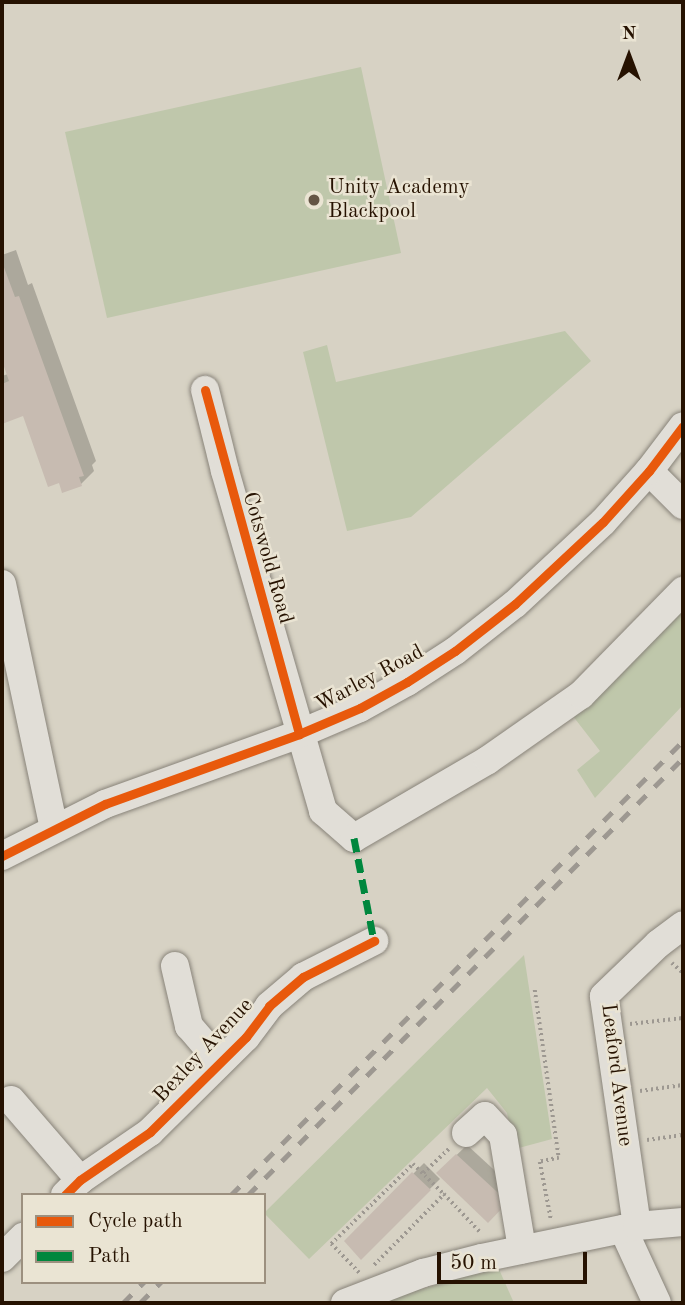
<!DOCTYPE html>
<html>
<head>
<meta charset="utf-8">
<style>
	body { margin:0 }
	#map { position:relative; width:685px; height:1305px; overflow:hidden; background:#d7d2c4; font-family:"Old Standard TT",serif }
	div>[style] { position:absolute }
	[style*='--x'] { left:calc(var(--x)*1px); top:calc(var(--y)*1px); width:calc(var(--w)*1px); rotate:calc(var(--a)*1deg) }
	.green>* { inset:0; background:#bfc7ab }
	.shadow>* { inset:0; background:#0003 }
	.building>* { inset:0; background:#c7bbb1 }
	.path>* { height:3.5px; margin-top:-1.75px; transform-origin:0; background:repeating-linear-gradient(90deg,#9d9891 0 2px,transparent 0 5.5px) }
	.roads { filter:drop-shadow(0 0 2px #888379) drop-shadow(0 0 2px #888379) }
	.minor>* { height:28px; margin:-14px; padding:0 14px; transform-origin:14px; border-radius:14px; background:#e1ded7 }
	.rail>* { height:5px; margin-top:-2.5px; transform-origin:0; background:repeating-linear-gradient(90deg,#9d9891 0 12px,transparent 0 24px) }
	.quiet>* { height:7px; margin-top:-3.5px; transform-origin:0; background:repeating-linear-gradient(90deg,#00873e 0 14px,transparent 0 21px) }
	.cycleway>* { height:9px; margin:-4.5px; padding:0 4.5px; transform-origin:4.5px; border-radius:4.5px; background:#e8590c }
	.dots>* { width:19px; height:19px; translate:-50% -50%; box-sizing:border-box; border:4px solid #eae4d3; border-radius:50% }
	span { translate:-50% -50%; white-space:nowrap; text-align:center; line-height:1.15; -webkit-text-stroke:5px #eae4d3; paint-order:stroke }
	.poi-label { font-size:21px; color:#261201 }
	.left { translate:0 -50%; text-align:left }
	.street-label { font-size:21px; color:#261201 }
	.frame { position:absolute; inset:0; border:4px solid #261201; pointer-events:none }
	.legend { position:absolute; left:21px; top:1193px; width:245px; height:91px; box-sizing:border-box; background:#eae4d3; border:2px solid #9c907f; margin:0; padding:9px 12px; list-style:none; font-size:21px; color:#261201 }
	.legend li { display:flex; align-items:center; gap:14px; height:35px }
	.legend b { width:35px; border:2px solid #9c907f }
	.north { position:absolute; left:594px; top:21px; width:70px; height:70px; -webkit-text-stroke:5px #eae4d3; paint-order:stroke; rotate:0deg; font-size:19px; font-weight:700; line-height:28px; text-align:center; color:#261201 }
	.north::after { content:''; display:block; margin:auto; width:24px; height:32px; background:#261201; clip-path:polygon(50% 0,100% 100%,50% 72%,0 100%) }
	.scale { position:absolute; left:437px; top:1252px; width:150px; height:32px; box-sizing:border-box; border:4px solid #261201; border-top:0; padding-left:9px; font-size:21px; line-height:24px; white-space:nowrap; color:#261201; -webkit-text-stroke:5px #eae4d3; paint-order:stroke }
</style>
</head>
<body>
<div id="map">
	<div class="green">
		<div style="clip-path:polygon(361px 67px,401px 253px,107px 318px,65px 132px)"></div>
		<div style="clip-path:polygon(565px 331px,591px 361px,411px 517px,347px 531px,303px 352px,327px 345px,336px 382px)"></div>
		<div style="clip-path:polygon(683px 603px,683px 705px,595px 798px,577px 770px,600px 751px,569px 711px)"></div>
		<div style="clip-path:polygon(524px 955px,552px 1139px,515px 1149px,507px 1113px,487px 1088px,309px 1259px,264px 1213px)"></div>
		<div style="clip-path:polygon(498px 1267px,514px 1303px,376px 1303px,383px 1300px)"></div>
	</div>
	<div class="shadow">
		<div style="clip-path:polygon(16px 250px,28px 285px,32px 283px,96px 461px,92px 465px,94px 471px,81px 484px,24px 414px,2px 422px,2px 376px,8px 374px,2px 355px,2px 255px)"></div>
		<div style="clip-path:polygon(467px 1145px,517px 1191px,488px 1220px,438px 1173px)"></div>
		<div style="clip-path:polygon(424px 1163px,440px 1179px,361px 1257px,346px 1241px)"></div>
	</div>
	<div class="building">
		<div style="clip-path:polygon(2px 262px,15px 297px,19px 296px,84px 476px,79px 477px,82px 486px,62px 493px,59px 483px,48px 487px,23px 416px,2px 424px,2px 384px,9px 381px,2px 361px)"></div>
		<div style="clip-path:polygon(456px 1154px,508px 1202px,488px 1223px,436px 1173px)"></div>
		<div style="clip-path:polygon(412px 1172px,431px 1190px,361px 1260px,344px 1241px)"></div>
	</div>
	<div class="path">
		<div style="--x:672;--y:963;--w:15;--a:42"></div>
		<div style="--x:535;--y:990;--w:170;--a:81.9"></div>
		<div style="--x:559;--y:1158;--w:19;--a:168"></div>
		<div style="--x:540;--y:1162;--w:58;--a:79.1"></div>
		<div style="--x:630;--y:1024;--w:53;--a:-6.5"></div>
		<div style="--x:640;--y:1091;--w:43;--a:-7.9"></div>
		<div style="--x:647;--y:1140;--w:36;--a:-8"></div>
		<div style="--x:423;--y:1173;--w:35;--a:-43"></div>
		<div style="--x:374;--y:1265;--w:100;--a:-45.4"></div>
		<div style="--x:444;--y:1194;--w:54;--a:46.5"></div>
		<div style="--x:359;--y:1273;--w:40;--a:-134"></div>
		<div style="--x:331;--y:1244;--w:115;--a:-44.3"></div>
		<div style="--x:413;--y:1164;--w:43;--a:44.1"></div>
	</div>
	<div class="roads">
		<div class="minor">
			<div style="--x:205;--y:390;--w:83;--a:76.1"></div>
			<div style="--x:225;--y:471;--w:354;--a:73.9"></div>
			<div style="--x:323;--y:811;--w:41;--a:41.1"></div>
			<div style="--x:354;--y:838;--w:155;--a:-30.2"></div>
			<div style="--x:488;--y:760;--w:113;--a:-35"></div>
			<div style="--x:581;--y:695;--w:146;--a:-45.6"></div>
			<div style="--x:649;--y:471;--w:48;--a:45"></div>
			<div style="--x:2;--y:584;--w:250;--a:78"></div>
			<div style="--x:2;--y:856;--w:115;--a:-26.8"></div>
			<div style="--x:105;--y:804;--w:206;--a:-19.8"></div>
			<div style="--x:299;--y:734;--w:66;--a:-23.1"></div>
			<div style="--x:360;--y:708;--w:54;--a:-29"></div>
			<div style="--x:407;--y:682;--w:57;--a:-32.9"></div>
			<div style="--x:455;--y:651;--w:76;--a:-38.1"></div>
			<div style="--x:515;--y:604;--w:120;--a:-43"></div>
			<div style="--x:603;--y:522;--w:69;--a:-48"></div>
			<div style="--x:649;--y:471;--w:56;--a:-52.9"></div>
			<div style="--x:175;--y:966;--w:62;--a:76.9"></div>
			<div style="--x:189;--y:1026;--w:46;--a:49.4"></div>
			<div style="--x:11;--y:1100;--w:106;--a:49.2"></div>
			<div style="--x:466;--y:1133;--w:25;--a:-42"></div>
			<div style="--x:485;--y:1116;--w:26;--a:47"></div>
			<div style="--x:503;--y:1135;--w:116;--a:80.5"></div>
			<div style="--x:65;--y:1195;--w:21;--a:-45"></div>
			<div style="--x:80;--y:1180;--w:85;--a:-34.4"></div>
			<div style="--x:150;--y:1132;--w:135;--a:-44.7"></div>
			<div style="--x:246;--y:1037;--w:39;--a:-53"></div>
			<div style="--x:269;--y:1006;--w:45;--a:-40.5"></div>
			<div style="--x:303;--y:977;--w:80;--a:-26.9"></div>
			<div style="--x:637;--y:1226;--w:232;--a:-98.2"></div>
			<div style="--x:604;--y:996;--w:75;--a:-43.9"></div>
			<div style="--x:658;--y:944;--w:31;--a:-37"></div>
			<div style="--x:623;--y:1229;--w:81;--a:65.3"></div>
			<div style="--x:2;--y:1258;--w:30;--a:-45"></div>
			<div style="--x:345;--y:1303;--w:84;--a:-21"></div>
			<div style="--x:423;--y:1273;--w:61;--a:-14.3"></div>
			<div style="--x:482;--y:1258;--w:158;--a:-11.7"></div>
			<div style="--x:637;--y:1226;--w:46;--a:-5"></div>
		</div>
	</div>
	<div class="rail">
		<div style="--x:231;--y:1195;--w:641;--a:-45.13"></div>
		<div style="--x:248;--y:1195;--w:617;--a:-45.13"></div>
		<div style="--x:123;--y:1303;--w:30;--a:-45"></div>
		<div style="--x:140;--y:1303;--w:30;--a:-45"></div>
	</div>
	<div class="quiet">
		<div style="--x:354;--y:838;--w:105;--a:79"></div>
	</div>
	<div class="cycleway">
		<div style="--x:205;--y:390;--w:357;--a:74.7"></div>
		<div style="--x:2;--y:856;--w:115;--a:-26.8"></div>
		<div style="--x:105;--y:804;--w:206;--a:-19.8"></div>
		<div style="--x:299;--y:734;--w:66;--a:-23.1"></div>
		<div style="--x:360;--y:708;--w:54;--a:-29"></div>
		<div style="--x:407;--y:682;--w:57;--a:-32.9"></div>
		<div style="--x:455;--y:651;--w:76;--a:-38.1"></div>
		<div style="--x:515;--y:604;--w:120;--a:-43"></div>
		<div style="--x:603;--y:522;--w:69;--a:-48"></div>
		<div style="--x:649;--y:471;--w:56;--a:-52.9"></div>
		<div style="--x:65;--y:1195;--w:21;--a:-45"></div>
		<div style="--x:80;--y:1180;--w:85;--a:-34.4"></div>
		<div style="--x:150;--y:1132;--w:135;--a:-44.7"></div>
		<div style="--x:246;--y:1037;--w:39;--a:-53"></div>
		<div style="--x:269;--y:1006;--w:45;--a:-40.5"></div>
		<div style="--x:303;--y:977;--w:80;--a:-26.9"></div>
	</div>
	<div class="dots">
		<div style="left:314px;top:200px;background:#645545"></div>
	</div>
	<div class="poi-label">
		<span class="left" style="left:328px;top:200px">Unity Academy<br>Blackpool</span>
	</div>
	<div class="street-label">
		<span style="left:267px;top:558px;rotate:74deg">Cotswold Road</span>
		<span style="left:370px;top:679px;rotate:-28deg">Warley Road</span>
		<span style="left:204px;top:1051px;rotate:-47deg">Bexley Avenue</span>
		<span style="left:616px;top:1075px;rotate:83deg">Leaford Avenue</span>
	</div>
	<div class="frame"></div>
	<ul class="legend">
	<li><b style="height:9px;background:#e8590c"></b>Cycle path</li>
	<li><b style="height:9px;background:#00873e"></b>Path</li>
	</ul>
	<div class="north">N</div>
	<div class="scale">50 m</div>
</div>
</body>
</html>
